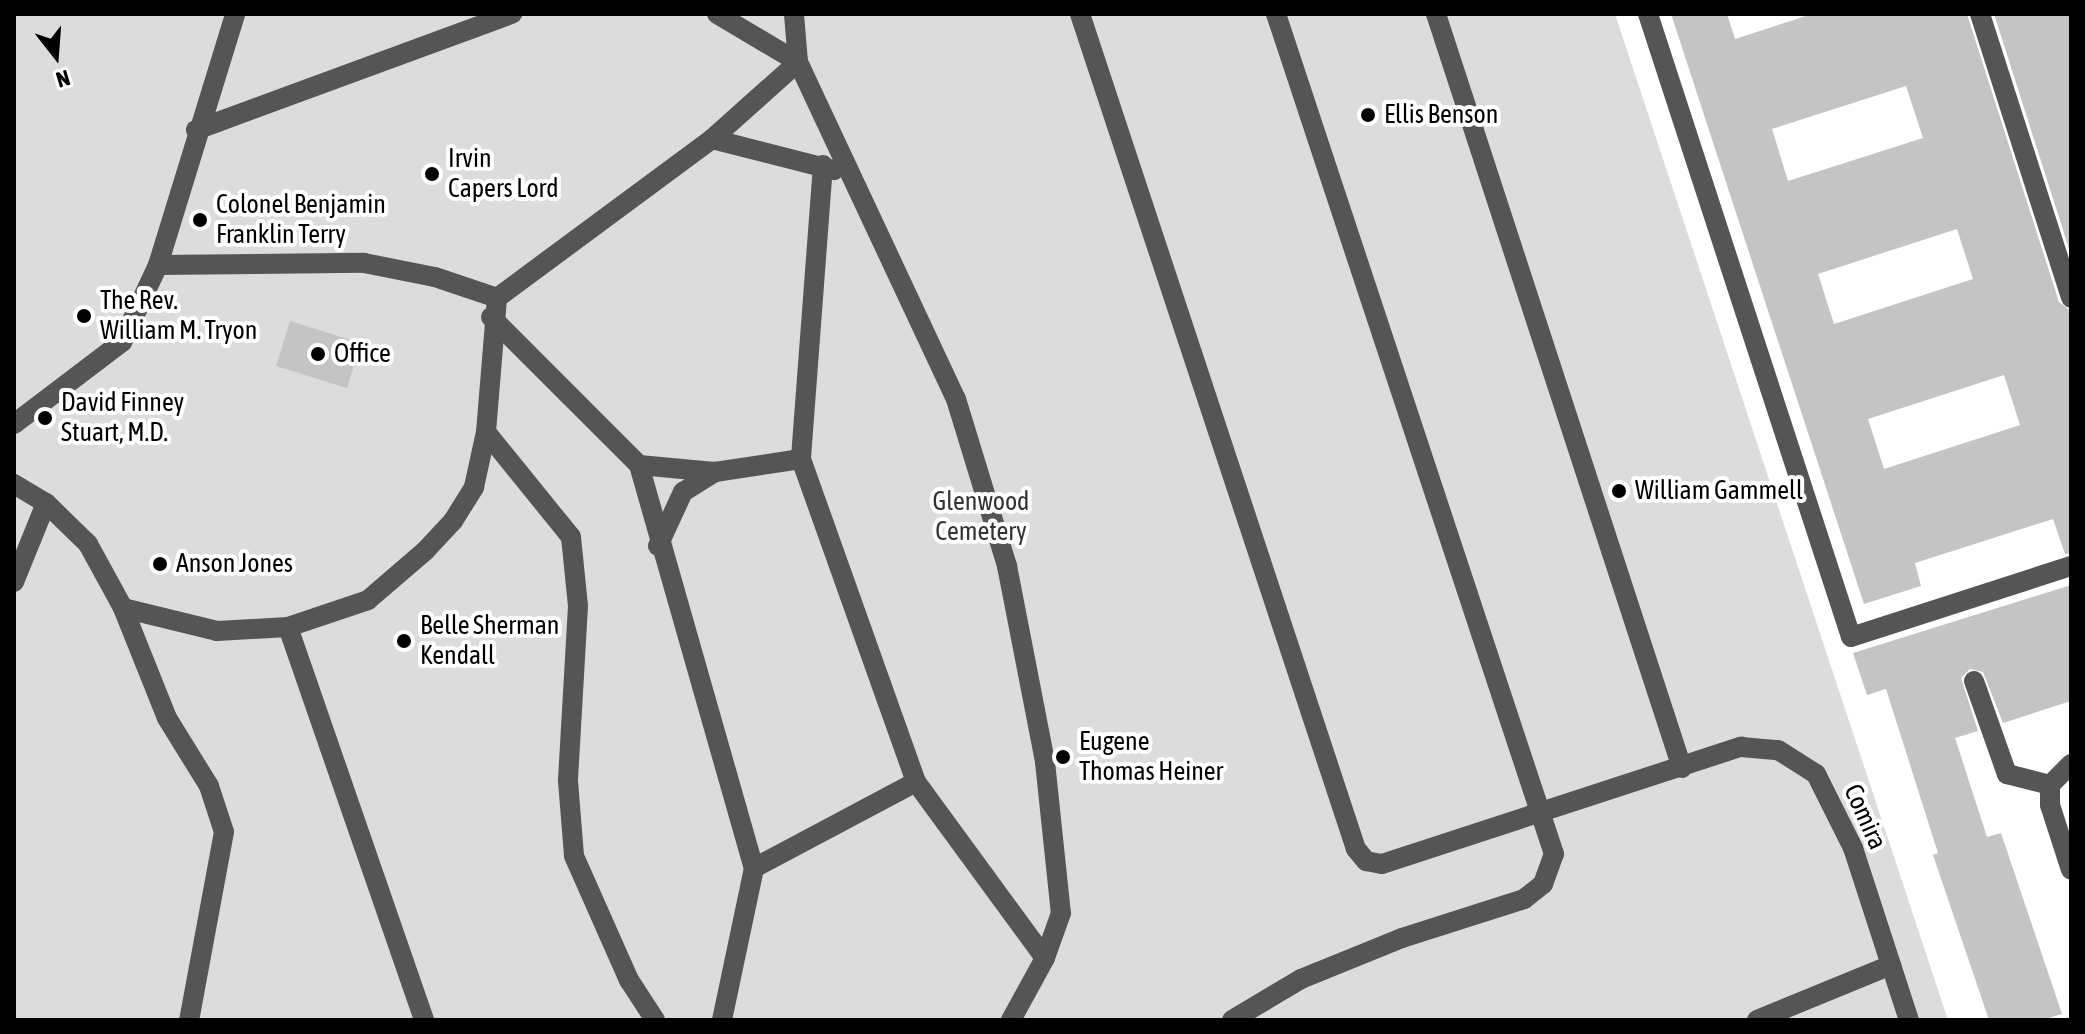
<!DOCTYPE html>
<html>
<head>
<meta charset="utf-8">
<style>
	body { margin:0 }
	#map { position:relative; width:2085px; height:1034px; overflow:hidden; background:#fff; font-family:"Asap Condensed",sans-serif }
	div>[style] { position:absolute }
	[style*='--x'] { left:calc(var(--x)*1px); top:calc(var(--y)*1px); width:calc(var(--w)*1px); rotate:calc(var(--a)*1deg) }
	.green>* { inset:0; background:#dcdcdc }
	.building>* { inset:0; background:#c4c4c4 }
	.minor>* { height:20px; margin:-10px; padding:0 10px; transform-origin:10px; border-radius:10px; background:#555 }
	.dots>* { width:22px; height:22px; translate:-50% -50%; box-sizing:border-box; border:4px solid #fff; border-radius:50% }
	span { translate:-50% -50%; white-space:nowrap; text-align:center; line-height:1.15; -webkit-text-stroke:8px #fff; paint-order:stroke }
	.poi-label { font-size:26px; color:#000 }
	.left { translate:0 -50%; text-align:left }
	.park-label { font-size:26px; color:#333 }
	.street-label { font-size:26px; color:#000 }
	.frame { position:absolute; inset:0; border:16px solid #000; pointer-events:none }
	.north { position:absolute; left:16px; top:16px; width:80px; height:80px; -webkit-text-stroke:6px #fff; paint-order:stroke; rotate:163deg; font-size:22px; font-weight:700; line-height:32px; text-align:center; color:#000 }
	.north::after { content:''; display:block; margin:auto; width:28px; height:36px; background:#000; clip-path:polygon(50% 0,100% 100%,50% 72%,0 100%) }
</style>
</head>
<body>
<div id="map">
	<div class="green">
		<div style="clip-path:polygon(14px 14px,1615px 14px,1948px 1020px,14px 1020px)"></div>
	</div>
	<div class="building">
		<div style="clip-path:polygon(evenodd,1671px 14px,1727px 14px,1735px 39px,1812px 14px,1967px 14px,2059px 302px,2071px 311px,2071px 553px,2065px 554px,2053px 519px,1915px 563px,1921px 586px,1864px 604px,1671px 14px,1906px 86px,1923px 138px,1788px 181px,1772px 129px,1906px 86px,1671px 14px,1957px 229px,1973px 279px,1834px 324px,1818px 274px,1957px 229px,1671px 14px,2004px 375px,2020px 425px,1884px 469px,1868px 419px,2004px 375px)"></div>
		<div style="clip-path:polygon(1994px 14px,2071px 14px,2071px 255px)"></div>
		<div style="clip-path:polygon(290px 321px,361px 343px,347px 388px,276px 366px)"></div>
		<div style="clip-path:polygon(2071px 585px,2071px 701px,2003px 723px,1983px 672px,1970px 669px,1961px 678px,1978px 731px,1955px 738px,1987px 837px,2001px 833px,2062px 1014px,2042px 1020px,1989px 1020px,1933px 855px,1938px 853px,1886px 689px,1867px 695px,1853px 653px)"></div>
	</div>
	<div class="minor">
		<div style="--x:717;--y:14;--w:94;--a:30.7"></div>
		<div style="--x:798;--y:62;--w:372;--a:64.9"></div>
		<div style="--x:956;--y:399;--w:175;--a:73"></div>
		<div style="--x:1007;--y:566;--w:200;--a:79"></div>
		<div style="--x:1045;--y:762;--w:152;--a:84"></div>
		<div style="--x:1061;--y:913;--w:48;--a:109.6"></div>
		<div style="--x:1045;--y:958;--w:71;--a:118.7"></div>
		<div style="--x:1080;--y:14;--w:879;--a:71.71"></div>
		<div style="--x:1356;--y:849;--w:16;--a:50"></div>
		<div style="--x:1366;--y:861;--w:16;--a:11"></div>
		<div style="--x:1382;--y:864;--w:378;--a:-18.1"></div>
		<div style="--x:1741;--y:747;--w:37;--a:5"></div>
		<div style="--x:1778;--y:750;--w:45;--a:32.3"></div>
		<div style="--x:1816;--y:774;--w:83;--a:63.4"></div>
		<div style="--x:1853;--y:848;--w:181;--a:72"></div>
		<div style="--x:1436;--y:14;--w:793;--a:71.93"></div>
		<div style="--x:1648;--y:14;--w:655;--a:71.95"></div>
		<div style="--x:1851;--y:637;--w:231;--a:-17.9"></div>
		<div style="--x:1980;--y:14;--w:298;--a:72.2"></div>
		<div style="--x:196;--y:130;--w:337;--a:-20.2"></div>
		<div style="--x:712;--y:139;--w:126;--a:14.3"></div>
		<div style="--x:823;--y:165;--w:295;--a:94.3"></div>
		<div style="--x:801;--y:459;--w:343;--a:70.4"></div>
		<div style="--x:916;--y:782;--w:218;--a:53.8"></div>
		<div style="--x:158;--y:265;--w:206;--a:-0.6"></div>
		<div style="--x:364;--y:263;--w:72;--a:11.2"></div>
		<div style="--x:435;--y:277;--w:65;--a:18.7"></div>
		<div style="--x:491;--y:317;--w:209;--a:45"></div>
		<div style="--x:639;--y:465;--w:419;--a:74.1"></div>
		<div style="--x:14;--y:424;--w:136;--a:-37.2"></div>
		<div style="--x:122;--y:342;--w:85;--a:-64.9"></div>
		<div style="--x:158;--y:265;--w:263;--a:-72.9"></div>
		<div style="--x:486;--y:432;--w:135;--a:51"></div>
		<div style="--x:571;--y:537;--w:69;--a:84.2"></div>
		<div style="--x:578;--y:606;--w:175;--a:93.3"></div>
		<div style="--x:568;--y:781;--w:75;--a:85.4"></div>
		<div style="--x:574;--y:856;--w:136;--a:66.1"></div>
		<div style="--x:629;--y:980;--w:48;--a:57"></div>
		<div style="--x:639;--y:465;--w:76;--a:5.3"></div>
		<div style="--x:14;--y:484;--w:37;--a:31"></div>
		<div style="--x:46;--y:503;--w:59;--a:44.3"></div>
		<div style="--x:88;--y:544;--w:73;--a:61.3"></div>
		<div style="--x:123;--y:608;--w:118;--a:68.2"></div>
		<div style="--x:167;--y:718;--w:80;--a:58.3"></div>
		<div style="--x:209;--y:786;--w:48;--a:71.9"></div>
		<div style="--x:224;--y:832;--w:191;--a:100.5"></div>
		<div style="--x:658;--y:546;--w:60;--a:-65.2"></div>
		<div style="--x:683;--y:492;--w:38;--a:-32"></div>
		<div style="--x:715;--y:472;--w:87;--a:-8.6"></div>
		<div style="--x:14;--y:582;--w:85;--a:-67.9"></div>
		<div style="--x:123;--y:608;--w:97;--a:13.7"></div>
		<div style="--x:217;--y:631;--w:71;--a:-3.2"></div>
		<div style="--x:288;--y:627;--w:84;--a:-18.6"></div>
		<div style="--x:368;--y:600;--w:75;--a:-40.7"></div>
		<div style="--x:425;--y:551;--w:41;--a:-47"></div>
		<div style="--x:453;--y:521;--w:40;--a:-58"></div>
		<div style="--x:474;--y:487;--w:56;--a:-77.7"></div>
		<div style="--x:486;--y:432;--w:134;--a:-85.3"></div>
		<div style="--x:497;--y:298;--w:267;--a:-36.5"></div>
		<div style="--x:712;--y:139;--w:115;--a:-41.8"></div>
		<div style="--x:798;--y:62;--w:48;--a:-94.8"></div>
		<div style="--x:288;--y:627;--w:416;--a:70.9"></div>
		<div style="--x:1974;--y:681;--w:99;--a:70.5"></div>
		<div style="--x:2007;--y:774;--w:44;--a:14.3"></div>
		<div style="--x:2071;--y:764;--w:30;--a:135"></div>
		<div style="--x:2050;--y:785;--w:20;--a:90"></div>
		<div style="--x:2050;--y:805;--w:68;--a:72.1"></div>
		<div style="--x:722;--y:1020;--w:155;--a:-78.1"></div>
		<div style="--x:754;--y:868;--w:183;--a:-28"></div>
		<div style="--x:1232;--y:1020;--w:80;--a:-30.7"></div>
		<div style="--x:1301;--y:979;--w:109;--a:-22.1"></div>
		<div style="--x:1402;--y:938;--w:128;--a:-17.7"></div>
		<div style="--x:1524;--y:899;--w:24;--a:-38"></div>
		<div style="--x:1543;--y:884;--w:32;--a:-70"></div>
		<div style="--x:1554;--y:854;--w:885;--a:-108.31"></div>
		<div style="--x:1757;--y:1020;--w:145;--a:-22.3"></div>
	</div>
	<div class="dots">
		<div style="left:1368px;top:115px;background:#000"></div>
		<div style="left:432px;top:174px;background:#000"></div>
		<div style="left:200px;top:220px;background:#000"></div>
		<div style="left:84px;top:316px;background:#000"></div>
		<div style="left:318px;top:354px;background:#000"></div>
		<div style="left:45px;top:418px;background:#000"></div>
		<div style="left:1619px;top:491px;background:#000"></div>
		<div style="left:160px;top:564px;background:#000"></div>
		<div style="left:404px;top:641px;background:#000"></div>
		<div style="left:1063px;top:757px;background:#000"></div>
	</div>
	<div class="poi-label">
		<span class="left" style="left:1384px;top:115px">Ellis Benson</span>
		<span class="left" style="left:448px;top:174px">Irvin<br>Capers Lord</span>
		<span class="left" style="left:216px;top:220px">Colonel Benjamin<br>Franklin Terry</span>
		<span class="left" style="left:100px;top:316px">The Rev.<br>William M. Tryon</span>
		<span class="left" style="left:334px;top:354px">Office</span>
		<span class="left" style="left:61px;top:418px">David Finney<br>Stuart, M.D.</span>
		<span class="left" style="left:1635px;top:491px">William Gammell</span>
		<span class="left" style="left:176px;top:564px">Anson Jones</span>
		<span class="left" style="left:420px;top:641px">Belle Sherman<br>Kendall</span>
		<span class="left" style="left:1079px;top:757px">Eugene<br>Thomas Heiner</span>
	</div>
	<div class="park-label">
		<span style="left:981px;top:517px">Glenwood<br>Cemetery</span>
	</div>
	<div class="street-label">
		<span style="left:1865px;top:817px;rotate:66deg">Comira</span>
	</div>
	<div class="frame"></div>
	<div class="north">N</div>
</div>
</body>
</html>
